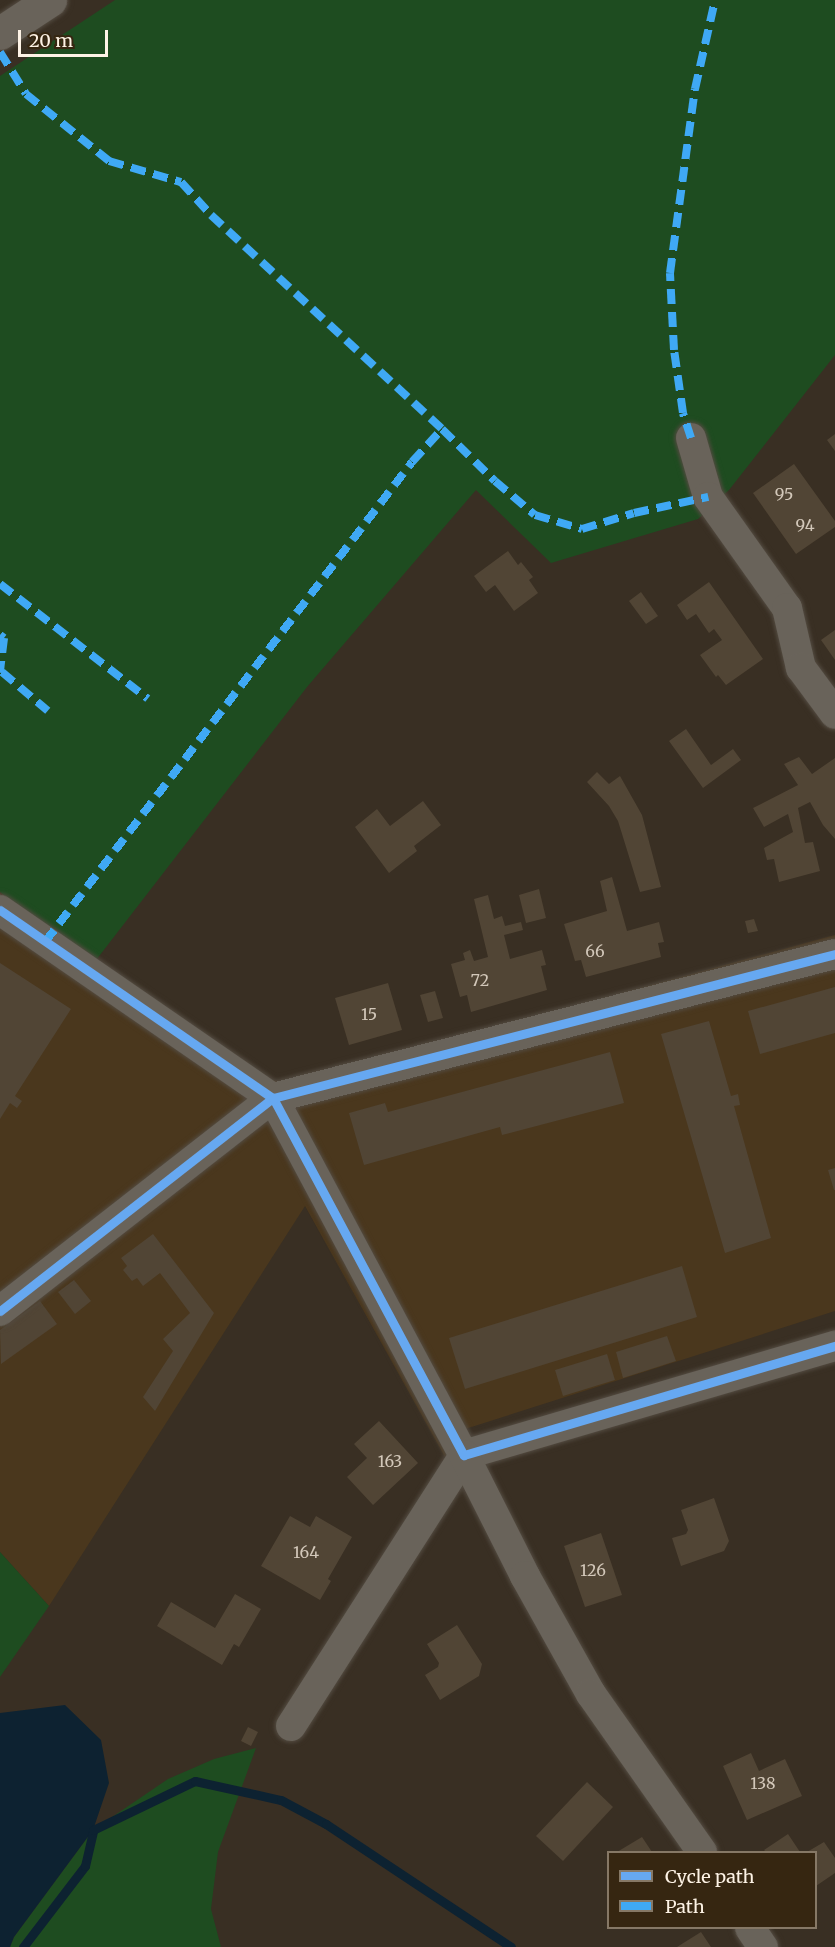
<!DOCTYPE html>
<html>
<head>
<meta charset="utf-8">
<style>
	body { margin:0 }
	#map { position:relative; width:835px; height:1947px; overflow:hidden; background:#392f23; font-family:Merriweather,serif }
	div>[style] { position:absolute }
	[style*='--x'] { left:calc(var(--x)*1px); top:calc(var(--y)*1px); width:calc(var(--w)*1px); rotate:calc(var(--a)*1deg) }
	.built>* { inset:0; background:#4a371d }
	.green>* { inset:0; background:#1e4c20 }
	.water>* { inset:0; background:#0d2231 }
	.stream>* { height:9px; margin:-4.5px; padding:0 4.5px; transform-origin:4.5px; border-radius:4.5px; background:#0d2231 }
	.building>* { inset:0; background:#514535 }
	.roads { filter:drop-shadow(0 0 2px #534b41) drop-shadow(0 0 2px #534b41) }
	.minor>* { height:30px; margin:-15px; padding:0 15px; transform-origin:15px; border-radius:15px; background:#69635a }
	.tertiary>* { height:33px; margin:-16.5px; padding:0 16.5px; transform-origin:16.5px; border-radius:16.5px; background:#69635a }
	.quiet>* { height:8px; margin-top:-4px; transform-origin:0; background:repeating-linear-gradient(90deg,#3fa9f5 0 15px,transparent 0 23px) }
	.cycleway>* { height:9px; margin:-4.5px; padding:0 4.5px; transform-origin:4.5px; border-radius:4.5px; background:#66a8f1 }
	span { translate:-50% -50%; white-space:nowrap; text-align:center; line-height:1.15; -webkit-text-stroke:6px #362611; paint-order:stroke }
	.number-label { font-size:16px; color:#d3c8ba }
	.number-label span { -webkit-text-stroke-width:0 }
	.legend { position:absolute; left:607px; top:1851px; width:210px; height:78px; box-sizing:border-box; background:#362611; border:2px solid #867866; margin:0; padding:8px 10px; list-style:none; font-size:18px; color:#fef3e6 }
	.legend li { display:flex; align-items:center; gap:12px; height:30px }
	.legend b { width:30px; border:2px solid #867866 }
	.scale { position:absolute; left:18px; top:30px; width:90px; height:27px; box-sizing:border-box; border:3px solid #fef3e6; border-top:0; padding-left:8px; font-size:18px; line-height:21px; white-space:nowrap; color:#fef3e6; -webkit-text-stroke:4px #362611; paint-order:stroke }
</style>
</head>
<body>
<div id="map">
	<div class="built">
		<div style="clip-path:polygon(0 892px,93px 964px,262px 1079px,292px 1083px,835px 935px,835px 1311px,462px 1430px,445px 1457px,305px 1206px,49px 1606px,0 1552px)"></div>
	</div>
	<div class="green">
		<div style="clip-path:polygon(115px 0,835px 0,835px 355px,729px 490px,698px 519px,551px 563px,476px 490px,307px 687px,93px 964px,0 892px,0 76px)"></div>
		<div style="clip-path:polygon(0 1552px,49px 1606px,0 1677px)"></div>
		<div style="clip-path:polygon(256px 1748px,218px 1852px,211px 1909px,221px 1947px,10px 1947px,14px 1937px,93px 1830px,168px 1779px,214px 1759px)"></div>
	</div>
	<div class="water">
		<div style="clip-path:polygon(65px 1705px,101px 1740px,109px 1783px,93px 1830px,14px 1937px,10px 1947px,0 1947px,0 1713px)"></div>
	</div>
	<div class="stream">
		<div style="--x:23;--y:1947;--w:102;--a:-52.6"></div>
		<div style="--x:85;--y:1866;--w:37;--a:-77"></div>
		<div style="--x:93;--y:1830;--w:113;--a:-25.7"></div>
		<div style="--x:195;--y:1781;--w:88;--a:12.5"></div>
		<div style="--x:281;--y:1800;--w:51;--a:28.1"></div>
		<div style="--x:326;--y:1824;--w:222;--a:33.6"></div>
	</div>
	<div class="building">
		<div style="clip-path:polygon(835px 434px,835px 451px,827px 440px)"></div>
		<div style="clip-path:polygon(794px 464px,835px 521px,835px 527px,796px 554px,753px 493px)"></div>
		<div style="clip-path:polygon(508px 551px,518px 565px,521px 562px,533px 577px,529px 580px,538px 593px,514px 611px,495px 585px,486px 592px,474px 576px)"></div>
		<div style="clip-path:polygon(709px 582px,763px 659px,726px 685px,718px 675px,716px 677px,700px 655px,722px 640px,714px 629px,709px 633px,696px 614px,687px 620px,677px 605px)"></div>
		<div style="clip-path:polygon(641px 592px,658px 616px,646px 624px,629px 601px)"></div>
		<div style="clip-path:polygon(835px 630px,835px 660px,821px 640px)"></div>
		<div style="clip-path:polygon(686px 729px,711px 765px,733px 749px,741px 760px,703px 788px,669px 741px)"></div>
		<div style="clip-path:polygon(799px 757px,812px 774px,835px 758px,835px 839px,823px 825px,810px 802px,798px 808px,805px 843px,813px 842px,820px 871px,779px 882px,774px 859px,767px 860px,764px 848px,793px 832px,788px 814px,764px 827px,753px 808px,798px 785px,784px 764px)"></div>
		<div style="clip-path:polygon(597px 772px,609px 784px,620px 776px,642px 815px,661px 887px,640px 892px,618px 821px,609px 806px,587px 782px)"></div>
		<div style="clip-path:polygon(423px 801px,441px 825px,414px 846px,417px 851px,389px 873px,355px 827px,377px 809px,390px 826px)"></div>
		<div style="clip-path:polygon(612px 877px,627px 931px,659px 922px,664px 942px,658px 943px,661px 957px,586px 977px,581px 960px,575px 961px,564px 924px,607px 911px,600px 881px)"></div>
		<div style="clip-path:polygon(539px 889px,546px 918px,526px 923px,519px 895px)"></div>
		<div style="clip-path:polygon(488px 895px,494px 919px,502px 916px,505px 926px,521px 922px,523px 930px,504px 935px,510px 959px,542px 950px,546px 965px,541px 966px,547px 990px,471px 1012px,467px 995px,460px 997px,451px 964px,465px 960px,463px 953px,470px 950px,474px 961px,488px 957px,474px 899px)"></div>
		<div style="clip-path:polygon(754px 919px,758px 931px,748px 933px,745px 921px)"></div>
		<div style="clip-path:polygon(0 963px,71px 1009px,15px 1096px,22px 1101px,17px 1108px,10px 1103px,0 1119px)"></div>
		<div style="clip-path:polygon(388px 983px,402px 1030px,349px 1045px,335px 998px)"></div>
		<div style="clip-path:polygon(835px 987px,835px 1033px,760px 1054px,748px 1011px)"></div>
		<div style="clip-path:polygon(435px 991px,443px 1018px,428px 1022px,420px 995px)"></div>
		<div style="clip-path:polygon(709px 1021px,731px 1096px,738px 1094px,740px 1105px,734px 1106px,771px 1238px,725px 1253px,661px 1034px)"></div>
		<div style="clip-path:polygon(610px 1052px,624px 1103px,502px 1135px,500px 1127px,364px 1165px,349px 1113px,385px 1103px,388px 1112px)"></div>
		<div style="clip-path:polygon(835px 1168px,835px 1190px,834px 1190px,828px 1170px)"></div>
		<div style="clip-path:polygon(153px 1234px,214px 1313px,155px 1411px,143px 1397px,173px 1351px,163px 1339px,190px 1313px,160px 1273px,143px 1286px,137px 1278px,132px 1281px,123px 1270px,127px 1266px,121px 1258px)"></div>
		<div style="clip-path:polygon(682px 1266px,697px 1317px,465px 1389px,449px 1338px)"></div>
		<div style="clip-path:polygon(74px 1280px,91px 1301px,75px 1314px,58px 1292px)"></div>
		<div style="clip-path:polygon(40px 1301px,57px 1324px,1px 1364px,0 1330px)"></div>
		<div style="clip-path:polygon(667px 1336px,676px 1361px,623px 1378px,616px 1352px)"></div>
		<div style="clip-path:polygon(607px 1354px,615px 1380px,563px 1396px,555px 1370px)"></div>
		<div style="clip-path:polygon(379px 1421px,418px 1463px,373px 1505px,347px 1477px,367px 1458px,354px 1444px)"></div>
		<div style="clip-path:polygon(714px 1498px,729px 1541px,724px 1551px,681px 1566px,672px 1538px,686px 1534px,688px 1530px,681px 1510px)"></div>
		<div style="clip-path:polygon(290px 1516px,310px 1527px,316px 1516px,352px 1537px,328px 1579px,331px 1581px,320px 1600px,261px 1566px)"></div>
		<div style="clip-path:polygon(601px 1533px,622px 1595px,585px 1607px,564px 1546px)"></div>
		<div style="clip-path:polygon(235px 1594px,261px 1609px,239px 1647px,234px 1644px,222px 1665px,157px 1626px,171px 1602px,215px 1628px)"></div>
		<div style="clip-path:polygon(457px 1625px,482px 1664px,479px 1676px,440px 1700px,425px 1675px,438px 1667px,439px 1663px,427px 1644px)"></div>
		<div style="clip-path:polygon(248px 1727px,258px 1732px,251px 1746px,241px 1741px)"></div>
		<div style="clip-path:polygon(751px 1753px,759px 1771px,785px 1759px,802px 1796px,747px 1820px,723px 1766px)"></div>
		<div style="clip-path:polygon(587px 1782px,613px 1807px,563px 1861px,536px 1836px)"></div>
		<div style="clip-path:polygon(788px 1834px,800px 1852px,766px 1852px,764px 1850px)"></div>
		<div style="clip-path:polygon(642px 1837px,652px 1852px,617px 1852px)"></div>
		<div style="clip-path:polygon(824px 1842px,835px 1858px,835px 1873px,816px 1886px,816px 1852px,807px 1852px)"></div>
		<div style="clip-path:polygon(701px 1932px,711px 1947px,677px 1947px)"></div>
	</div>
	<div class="roads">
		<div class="minor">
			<div style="--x:691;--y:438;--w:61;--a:73.9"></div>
			<div style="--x:708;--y:497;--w:136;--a:54.6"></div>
			<div style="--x:787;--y:608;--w:62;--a:76.9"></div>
			<div style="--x:801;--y:668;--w:57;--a:53.5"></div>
			<div style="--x:0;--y:910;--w:331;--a:34.6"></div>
			<div style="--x:273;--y:1098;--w:405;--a:61.9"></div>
			<div style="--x:464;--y:1455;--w:387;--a:-16.4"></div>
			<div style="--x:0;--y:1311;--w:346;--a:-38"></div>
			<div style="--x:273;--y:1098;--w:580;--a:-14.37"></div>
			<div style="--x:291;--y:1726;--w:322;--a:-57.4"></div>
			<div style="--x:464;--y:1455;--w:136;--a:63.2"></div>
			<div style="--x:525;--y:1576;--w:135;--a:60.8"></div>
			<div style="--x:591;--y:1694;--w:193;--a:54.9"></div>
			<div style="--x:750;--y:1928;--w:23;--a:56"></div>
		</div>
		<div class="tertiary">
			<div style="--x:0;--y:33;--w:60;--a:-33.4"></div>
		</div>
	</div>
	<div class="quiet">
		<div style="--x:0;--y:52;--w:49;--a:58.2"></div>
		<div style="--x:26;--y:94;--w:107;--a:38.9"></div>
		<div style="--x:109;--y:161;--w:75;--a:16.3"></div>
		<div style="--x:181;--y:182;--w:45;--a:47.7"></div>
		<div style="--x:211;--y:215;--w:315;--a:42.8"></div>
		<div style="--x:691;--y:438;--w:26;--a:-108"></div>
		<div style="--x:683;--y:413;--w:64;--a:-98.1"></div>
		<div style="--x:674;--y:350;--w:77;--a:-93"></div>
		<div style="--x:670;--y:273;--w:186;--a:-82.3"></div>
		<div style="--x:695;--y:89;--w:91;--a:-77.3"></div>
		<div style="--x:0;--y:584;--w:187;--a:37.8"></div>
		<div style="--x:0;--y:635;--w:5;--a:37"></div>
		<div style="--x:4;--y:638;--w:35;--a:97"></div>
		<div style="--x:2;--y:672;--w:60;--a:40.3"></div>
		<div style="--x:45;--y:942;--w:604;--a:-52.6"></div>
		<div style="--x:412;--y:462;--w:45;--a:-47.7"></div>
		<div style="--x:442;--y:429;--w:74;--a:44.5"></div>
		<div style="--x:495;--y:481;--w:52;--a:40.4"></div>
		<div style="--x:535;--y:515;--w:49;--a:16.6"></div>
		<div style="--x:582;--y:529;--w:54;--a:-17.1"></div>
		<div style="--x:634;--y:513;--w:76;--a:-12.2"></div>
	</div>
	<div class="cycleway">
		<div style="--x:0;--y:910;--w:331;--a:34.6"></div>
		<div style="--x:273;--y:1098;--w:405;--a:61.9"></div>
		<div style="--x:464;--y:1455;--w:387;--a:-16.4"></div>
		<div style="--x:0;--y:1311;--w:346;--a:-38"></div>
		<div style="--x:273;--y:1098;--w:580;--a:-14.37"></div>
	</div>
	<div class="number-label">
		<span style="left:784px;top:494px">95</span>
		<span style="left:805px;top:525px">94</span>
		<span style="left:595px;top:951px">66</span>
		<span style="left:480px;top:980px">72</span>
		<span style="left:369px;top:1014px">15</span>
		<span style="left:390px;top:1461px">163</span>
		<span style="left:306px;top:1552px">164</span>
		<span style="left:593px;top:1570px">126</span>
		<span style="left:763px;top:1783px">138</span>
	</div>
	<ul class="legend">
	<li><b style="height:8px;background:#66a8f1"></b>Cycle path</li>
	<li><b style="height:8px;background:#3fa9f5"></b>Path</li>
	</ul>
	<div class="scale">20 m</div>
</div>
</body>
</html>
